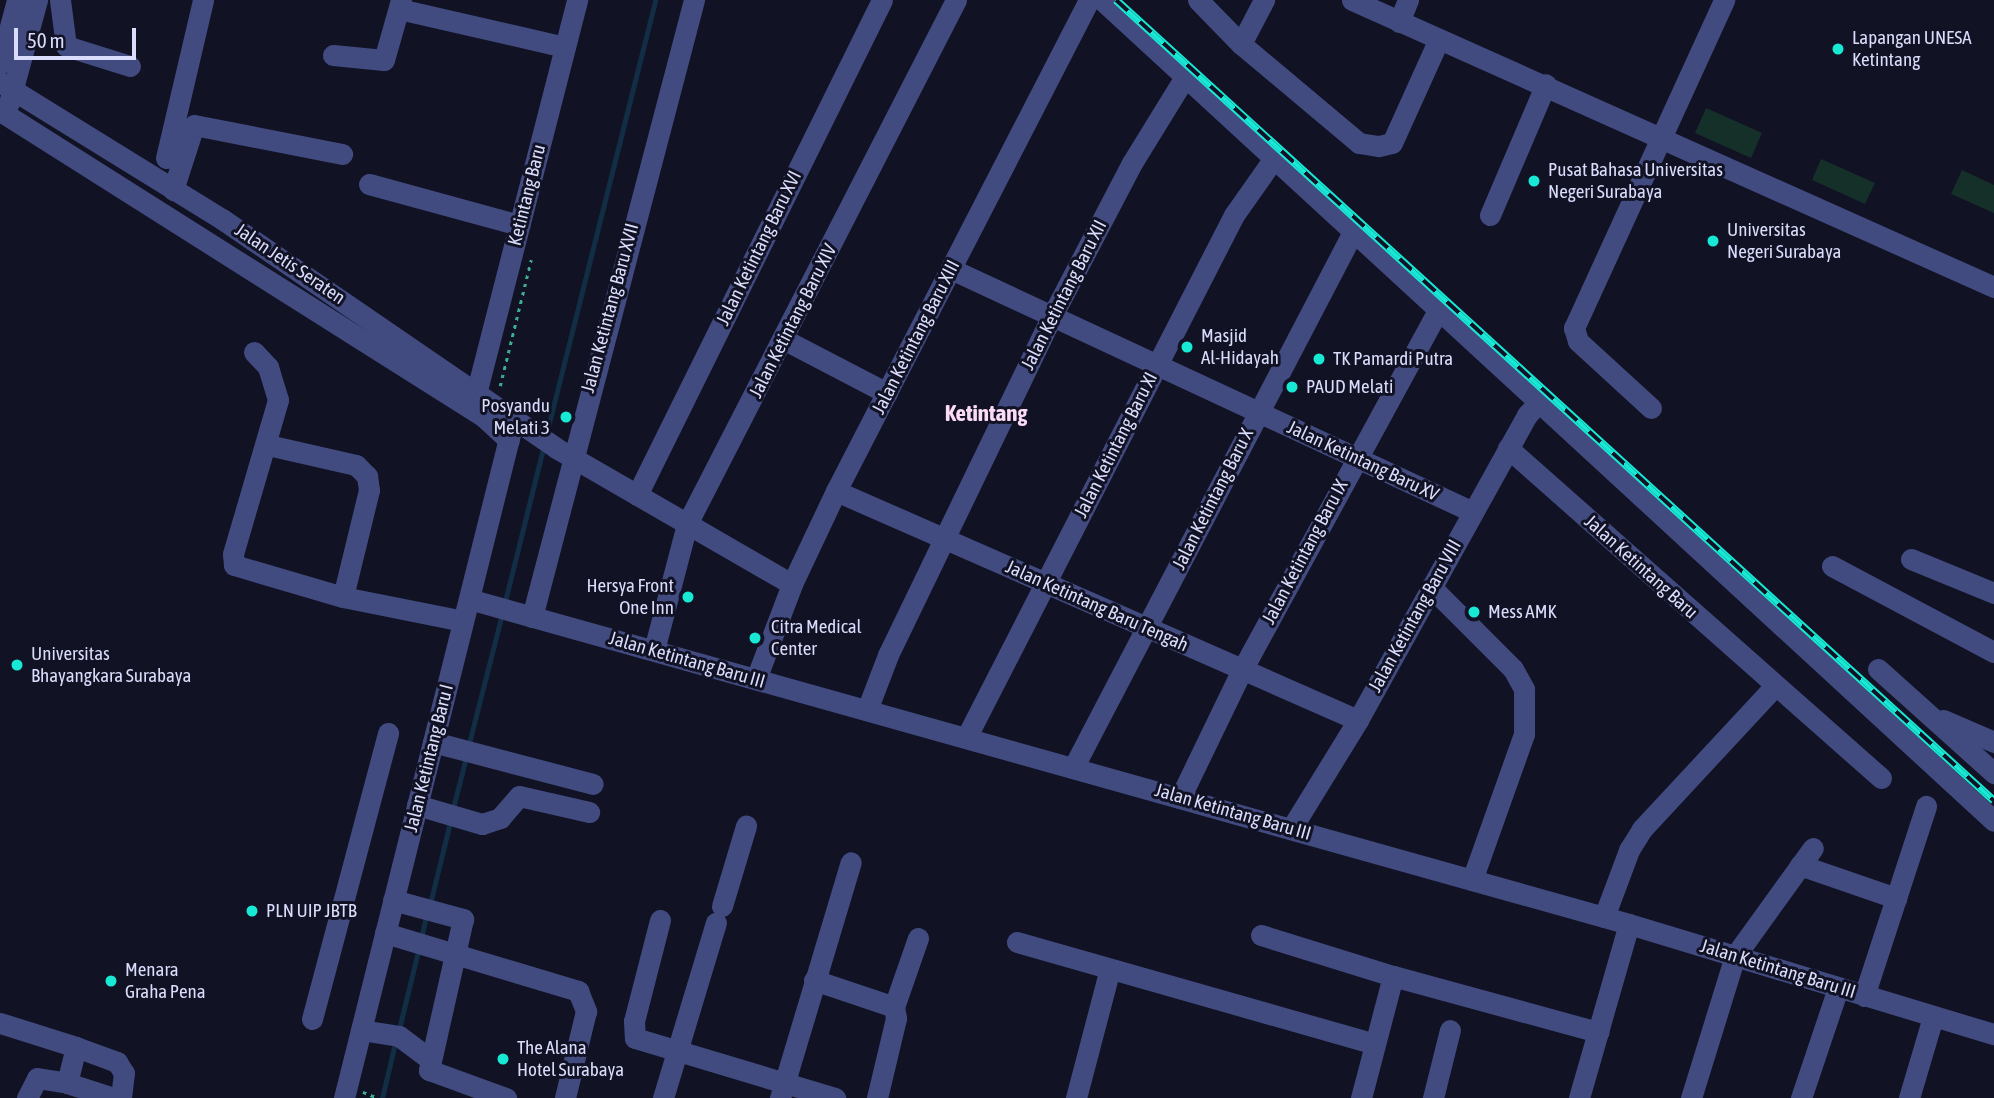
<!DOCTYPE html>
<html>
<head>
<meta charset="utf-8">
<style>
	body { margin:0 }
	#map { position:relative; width:1994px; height:1098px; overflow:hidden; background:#121225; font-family:"Asap Condensed",sans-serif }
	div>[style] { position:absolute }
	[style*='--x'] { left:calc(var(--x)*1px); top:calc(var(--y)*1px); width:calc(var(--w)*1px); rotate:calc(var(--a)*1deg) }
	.green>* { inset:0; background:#152f29 }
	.stream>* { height:5px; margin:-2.5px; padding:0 2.5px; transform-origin:2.5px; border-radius:2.5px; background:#112e45 }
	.path>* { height:2.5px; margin-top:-1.25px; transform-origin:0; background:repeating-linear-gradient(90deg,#3bae90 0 3.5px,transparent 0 8.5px) }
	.minor>* { height:21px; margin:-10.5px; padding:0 10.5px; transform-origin:10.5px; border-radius:10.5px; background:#414b80 }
	.rail>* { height:8px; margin-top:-4px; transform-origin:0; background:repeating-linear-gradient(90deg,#121225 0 16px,#18e9d5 0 32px); box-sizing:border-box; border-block:2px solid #18e9d5 }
	.dots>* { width:19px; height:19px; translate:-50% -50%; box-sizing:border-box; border:4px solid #121225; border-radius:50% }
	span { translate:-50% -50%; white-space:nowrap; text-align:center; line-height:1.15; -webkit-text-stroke:6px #121225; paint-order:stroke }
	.poi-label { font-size:19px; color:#d9dcfb }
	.left { translate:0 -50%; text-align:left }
	.right { translate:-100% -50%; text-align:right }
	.street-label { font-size:19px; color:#d9dcfb }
	.quarter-label { font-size:23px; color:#fcdbf6; font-weight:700 }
	.scale { position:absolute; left:14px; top:28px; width:122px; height:32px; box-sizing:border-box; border:4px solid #d9dcfb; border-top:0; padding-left:9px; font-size:21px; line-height:24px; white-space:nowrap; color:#d9dcfb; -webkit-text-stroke:5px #121225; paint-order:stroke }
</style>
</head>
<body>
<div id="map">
	<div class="green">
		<div style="clip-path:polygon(1706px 108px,1762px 133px,1751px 158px,1695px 133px)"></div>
		<div style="clip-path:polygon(1821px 159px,1875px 183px,1865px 204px,1812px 180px)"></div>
		<div style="clip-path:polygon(1962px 170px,1994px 185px,1994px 213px,1951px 194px)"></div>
	</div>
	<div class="stream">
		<div style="--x:546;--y:435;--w:448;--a:-75.9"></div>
		<div style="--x:504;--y:605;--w:166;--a:-76"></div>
		<div style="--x:468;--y:747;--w:137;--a:-75.7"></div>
		<div style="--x:452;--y:812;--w:57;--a:-75.7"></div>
		<div style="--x:430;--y:904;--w:84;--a:-76.3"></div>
		<div style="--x:421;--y:938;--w:26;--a:-77"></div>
		<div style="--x:399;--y:1029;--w:84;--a:-76.3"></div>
		<div style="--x:382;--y:1098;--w:61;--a:-76.7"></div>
	</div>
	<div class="path">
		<div style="--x:500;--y:386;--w:130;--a:-76.2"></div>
		<div style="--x:363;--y:1092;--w:16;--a:22"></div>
	</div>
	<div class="minor">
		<div style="--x:60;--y:0;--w:46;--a:82.6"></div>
		<div style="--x:66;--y:46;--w:67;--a:17.4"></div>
		<div style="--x:1102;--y:0;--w:1212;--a:42.63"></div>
		<div style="--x:1198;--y:0;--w:62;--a:45.7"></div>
		<div style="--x:1241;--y:44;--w:154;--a:40"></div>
		<div style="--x:1359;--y:143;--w:20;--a:9"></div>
		<div style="--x:1379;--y:146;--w:13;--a:-13"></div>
		<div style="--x:1392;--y:143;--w:114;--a:-65.7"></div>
		<div style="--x:1352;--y:0;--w:703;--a:24.09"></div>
		<div style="--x:399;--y:9;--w:170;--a:12.9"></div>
		<div style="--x:1399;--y:22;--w:24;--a:-68"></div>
		<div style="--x:1241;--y:44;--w:50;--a:-62.4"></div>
		<div style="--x:333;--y:55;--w:51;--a:5.6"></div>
		<div style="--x:384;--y:60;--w:62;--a:-74.2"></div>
		<div style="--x:0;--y:64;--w:66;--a:-75.1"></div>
		<div style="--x:0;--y:82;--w:261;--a:31.7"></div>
		<div style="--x:222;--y:219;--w:405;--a:34.4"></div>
		<div style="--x:556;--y:448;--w:272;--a:30"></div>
		<div style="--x:9;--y:103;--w:107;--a:-74.8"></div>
		<div style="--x:0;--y:111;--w:573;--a:32.3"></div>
		<div style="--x:484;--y:417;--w:34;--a:43"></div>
		<div style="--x:166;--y:158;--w:162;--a:-76.8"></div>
		<div style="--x:369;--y:184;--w:156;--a:15.3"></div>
		<div style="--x:173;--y:190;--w:68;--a:-72.1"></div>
		<div style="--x:194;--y:125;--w:151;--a:11.1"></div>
		<div style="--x:1490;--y:215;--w:142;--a:-66.9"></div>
		<div style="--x:951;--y:269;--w:574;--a:24.96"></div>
		<div style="--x:785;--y:340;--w:115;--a:27.5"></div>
		<div style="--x:254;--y:352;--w:21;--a:47"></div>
		<div style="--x:268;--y:367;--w:34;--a:73"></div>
		<div style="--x:278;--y:400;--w:160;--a:106.3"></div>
		<div style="--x:233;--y:554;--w:11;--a:85"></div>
		<div style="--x:234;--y:565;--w:114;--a:16.4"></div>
		<div style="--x:343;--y:597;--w:122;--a:11.3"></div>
		<div style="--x:477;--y:390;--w:403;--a:-75.6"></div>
		<div style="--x:1651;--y:408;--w:99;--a:-137.5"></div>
		<div style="--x:1578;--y:341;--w:14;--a:-107"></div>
		<div style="--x:1574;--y:328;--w:361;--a:-65.4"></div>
		<div style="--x:268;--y:445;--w:90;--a:12.8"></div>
		<div style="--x:356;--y:465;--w:16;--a:45"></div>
		<div style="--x:367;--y:476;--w:14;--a:82"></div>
		<div style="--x:369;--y:490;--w:110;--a:103.7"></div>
		<div style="--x:1508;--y:448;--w:498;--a:41.5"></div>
		<div style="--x:836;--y:491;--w:570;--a:23.69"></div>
		<div style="--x:637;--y:495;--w:552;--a:-63.67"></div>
		<div style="--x:1911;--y:559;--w:90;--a:22.3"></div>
		<div style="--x:1832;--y:566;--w:183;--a:28"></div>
		<div style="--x:1431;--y:587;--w:116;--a:45"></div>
		<div style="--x:1513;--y:669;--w:23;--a:61"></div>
		<div style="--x:1524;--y:689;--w:45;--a:90"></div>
		<div style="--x:1524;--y:734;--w:155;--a:109.6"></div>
		<div style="--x:469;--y:599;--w:1205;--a:15.65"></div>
		<div style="--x:1629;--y:924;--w:381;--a:16.8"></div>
		<div style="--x:532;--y:617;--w:638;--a:-75.29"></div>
		<div style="--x:654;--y:650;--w:130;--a:-75.3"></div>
		<div style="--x:687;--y:524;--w:589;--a:-62.83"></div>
		<div style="--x:1878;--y:669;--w:156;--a:41.9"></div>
		<div style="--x:756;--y:679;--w:102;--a:-69.2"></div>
		<div style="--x:792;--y:584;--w:103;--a:-64.7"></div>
		<div style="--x:836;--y:491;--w:552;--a:-62.74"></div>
		<div style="--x:867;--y:710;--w:59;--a:-69.1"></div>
		<div style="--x:888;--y:655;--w:377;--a:-64.2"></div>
		<div style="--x:1052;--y:316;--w:173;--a:-62.4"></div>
		<div style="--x:1132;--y:163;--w:101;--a:-58.4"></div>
		<div style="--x:1943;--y:720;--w:56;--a:23.3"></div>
		<div style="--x:966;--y:738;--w:588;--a:-62.87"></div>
		<div style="--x:1234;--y:215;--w:70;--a:-54.9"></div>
		<div style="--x:433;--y:742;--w:165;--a:14.7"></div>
		<div style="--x:1073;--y:768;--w:607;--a:-62.42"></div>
		<div style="--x:1180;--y:798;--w:142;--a:-64.2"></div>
		<div style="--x:1242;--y:670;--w:410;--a:-61.4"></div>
		<div style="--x:417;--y:805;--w:68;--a:16.3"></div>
		<div style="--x:482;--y:824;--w:19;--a:-18"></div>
		<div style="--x:500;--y:818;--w:29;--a:-49"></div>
		<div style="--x:519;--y:796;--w:72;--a:12.9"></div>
		<div style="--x:1291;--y:829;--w:128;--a:-58.4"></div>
		<div style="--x:1358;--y:720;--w:349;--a:-61"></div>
		<div style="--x:1527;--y:415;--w:16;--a:-47"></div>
		<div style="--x:1800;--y:865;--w:102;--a:19"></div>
		<div style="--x:393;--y:900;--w:73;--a:15.2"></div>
		<div style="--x:463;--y:919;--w:155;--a:102.7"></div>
		<div style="--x:429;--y:1070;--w:82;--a:20"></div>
		<div style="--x:722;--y:906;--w:84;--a:-73.3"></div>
		<div style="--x:1604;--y:917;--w:72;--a:-69.5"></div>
		<div style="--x:1629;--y:850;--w:25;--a:-58"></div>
		<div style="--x:1642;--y:829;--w:194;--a:-47.1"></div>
		<div style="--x:660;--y:920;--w:104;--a:104.4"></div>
		<div style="--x:634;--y:1021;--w:17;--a:87"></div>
		<div style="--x:635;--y:1038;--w:209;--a:16.7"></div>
		<div style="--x:385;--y:933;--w:202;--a:16.7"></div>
		<div style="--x:578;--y:991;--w:22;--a:68"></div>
		<div style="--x:586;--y:1011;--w:89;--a:103.6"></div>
		<div style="--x:1261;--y:935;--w:138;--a:17.3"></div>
		<div style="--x:1393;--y:976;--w:126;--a:104.7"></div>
		<div style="--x:1017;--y:942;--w:371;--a:15.9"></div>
		<div style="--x:1393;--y:976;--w:213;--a:15.3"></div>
		<div style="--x:814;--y:980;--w:84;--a:18.6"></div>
		<div style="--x:1864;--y:996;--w:200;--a:-71.9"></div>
		<div style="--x:312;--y:1019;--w:296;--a:-75.1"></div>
		<div style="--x:0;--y:1023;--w:80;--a:17.5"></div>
		<div style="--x:76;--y:1047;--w:37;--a:104"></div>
		<div style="--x:67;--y:1083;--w:49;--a:17.7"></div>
		<div style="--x:361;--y:1030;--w:38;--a:9"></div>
		<div style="--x:399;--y:1036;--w:36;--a:37"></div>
		<div style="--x:76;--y:1047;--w:44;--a:20.1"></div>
		<div style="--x:117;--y:1062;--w:13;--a:58"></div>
		<div style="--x:124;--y:1073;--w:25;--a:97"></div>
		<div style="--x:27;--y:1098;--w:22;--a:-63"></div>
		<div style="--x:37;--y:1078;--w:30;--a:9"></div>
		<div style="--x:344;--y:1098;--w:701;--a:-75.96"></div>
		<div style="--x:663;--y:1098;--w:183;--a:-73.2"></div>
		<div style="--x:780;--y:1098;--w:246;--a:-73.3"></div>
		<div style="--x:877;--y:1098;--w:82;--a:-76.6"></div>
		<div style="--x:896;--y:1018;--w:11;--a:-100"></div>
		<div style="--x:894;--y:1007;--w:73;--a:-70.8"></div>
		<div style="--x:1076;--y:1098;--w:130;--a:-75.3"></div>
		<div style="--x:1433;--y:1098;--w:70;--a:-76"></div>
		<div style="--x:1579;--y:1098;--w:181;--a:-74"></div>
		<div style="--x:1691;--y:1098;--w:149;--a:-72.8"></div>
		<div style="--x:1735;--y:956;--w:133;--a:-54.2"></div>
		<div style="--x:1801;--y:1098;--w:116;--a:-71.4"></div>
		<div style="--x:1909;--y:1098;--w:84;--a:-73.5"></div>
	</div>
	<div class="rail">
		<div style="--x:1116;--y:0;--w:1188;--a:42.37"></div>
	</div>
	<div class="dots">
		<div style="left:1838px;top:49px;background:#18e9d5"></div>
		<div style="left:1534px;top:181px;background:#18e9d5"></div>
		<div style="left:1713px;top:241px;background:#18e9d5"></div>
		<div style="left:1187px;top:347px;background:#18e9d5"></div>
		<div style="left:1319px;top:359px;background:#18e9d5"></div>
		<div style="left:1292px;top:387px;background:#18e9d5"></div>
		<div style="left:566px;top:417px;background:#18e9d5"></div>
		<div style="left:688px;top:597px;background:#18e9d5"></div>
		<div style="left:1474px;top:612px;background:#18e9d5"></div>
		<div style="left:755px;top:638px;background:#18e9d5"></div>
		<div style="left:17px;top:665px;background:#18e9d5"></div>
		<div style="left:252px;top:911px;background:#18e9d5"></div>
		<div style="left:111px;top:981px;background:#18e9d5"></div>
		<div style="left:503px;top:1059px;background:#18e9d5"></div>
	</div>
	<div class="poi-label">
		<span class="left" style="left:1852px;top:49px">Lapangan UNESA<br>Ketintang</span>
		<span class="left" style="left:1548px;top:181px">Pusat Bahasa Universitas<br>Negeri Surabaya</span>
		<span class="left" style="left:1727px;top:241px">Universitas<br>Negeri Surabaya</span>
		<span class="left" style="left:1201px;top:347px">Masjid<br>Al-Hidayah</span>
		<span class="left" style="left:1333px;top:359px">TK Pamardi Putra</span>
		<span class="left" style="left:1306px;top:387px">PAUD Melati</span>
		<span class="right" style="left:550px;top:417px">Posyandu<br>Melati 3</span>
		<span class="right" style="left:674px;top:597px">Hersya Front<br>One Inn</span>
		<span class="left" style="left:1488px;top:612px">Mess AMK</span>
		<span class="left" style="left:771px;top:638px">Citra Medical<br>Center</span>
		<span class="left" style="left:31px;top:665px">Universitas<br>Bhayangkara Surabaya</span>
		<span class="left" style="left:266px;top:911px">PLN UIP JBTB</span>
		<span class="left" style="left:125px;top:981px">Menara<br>Graha Pena</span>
		<span class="left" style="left:517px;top:1059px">The Alana<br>Hotel Surabaya</span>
	</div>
	<div class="street-label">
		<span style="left:527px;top:195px;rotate:-76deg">Ketintang Baru</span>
		<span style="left:759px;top:248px;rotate:-64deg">Jalan Ketintang Baru XVI</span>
		<span style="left:290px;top:264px;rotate:34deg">Jalan Jetis Seraten</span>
		<span style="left:1064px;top:295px;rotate:-63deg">Jalan Ketintang Baru XII</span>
		<span style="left:610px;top:308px;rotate:-75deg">Jalan Ketintang Baru XVII</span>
		<span style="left:793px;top:321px;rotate:-63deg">Jalan Ketintang Baru XIV</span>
		<span style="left:916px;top:337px;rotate:-63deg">Jalan Ketintang Baru XIII</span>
		<span style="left:1116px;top:445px;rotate:-63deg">Jalan Ketintang Baru XI</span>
		<span style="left:1363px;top:461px;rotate:25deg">Jalan Ketintang Baru XV</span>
		<span style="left:1213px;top:499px;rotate:-63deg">Jalan Ketintang Baru X</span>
		<span style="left:1305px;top:552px;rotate:-62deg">Jalan Ketintang Baru IX</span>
		<span style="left:1641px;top:567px;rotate:42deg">Jalan Ketintang Baru</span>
		<span style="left:1097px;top:606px;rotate:24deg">Jalan Ketintang Baru Tengah</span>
		<span style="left:1415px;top:616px;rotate:-61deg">Jalan Ketintang Baru VIII</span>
		<span style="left:687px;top:660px;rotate:16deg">Jalan Ketintang Baru III</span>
		<span style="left:429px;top:758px;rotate:-76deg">Jalan Ketintang Baru I</span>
		<span style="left:1233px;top:812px;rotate:16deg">Jalan Ketintang Baru III</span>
		<span style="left:1778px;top:969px;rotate:17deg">Jalan Ketintang Baru III</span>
	</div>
	<div class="quarter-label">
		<span style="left:986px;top:413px">Ketintang</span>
	</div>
	<div class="scale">50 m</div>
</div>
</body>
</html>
